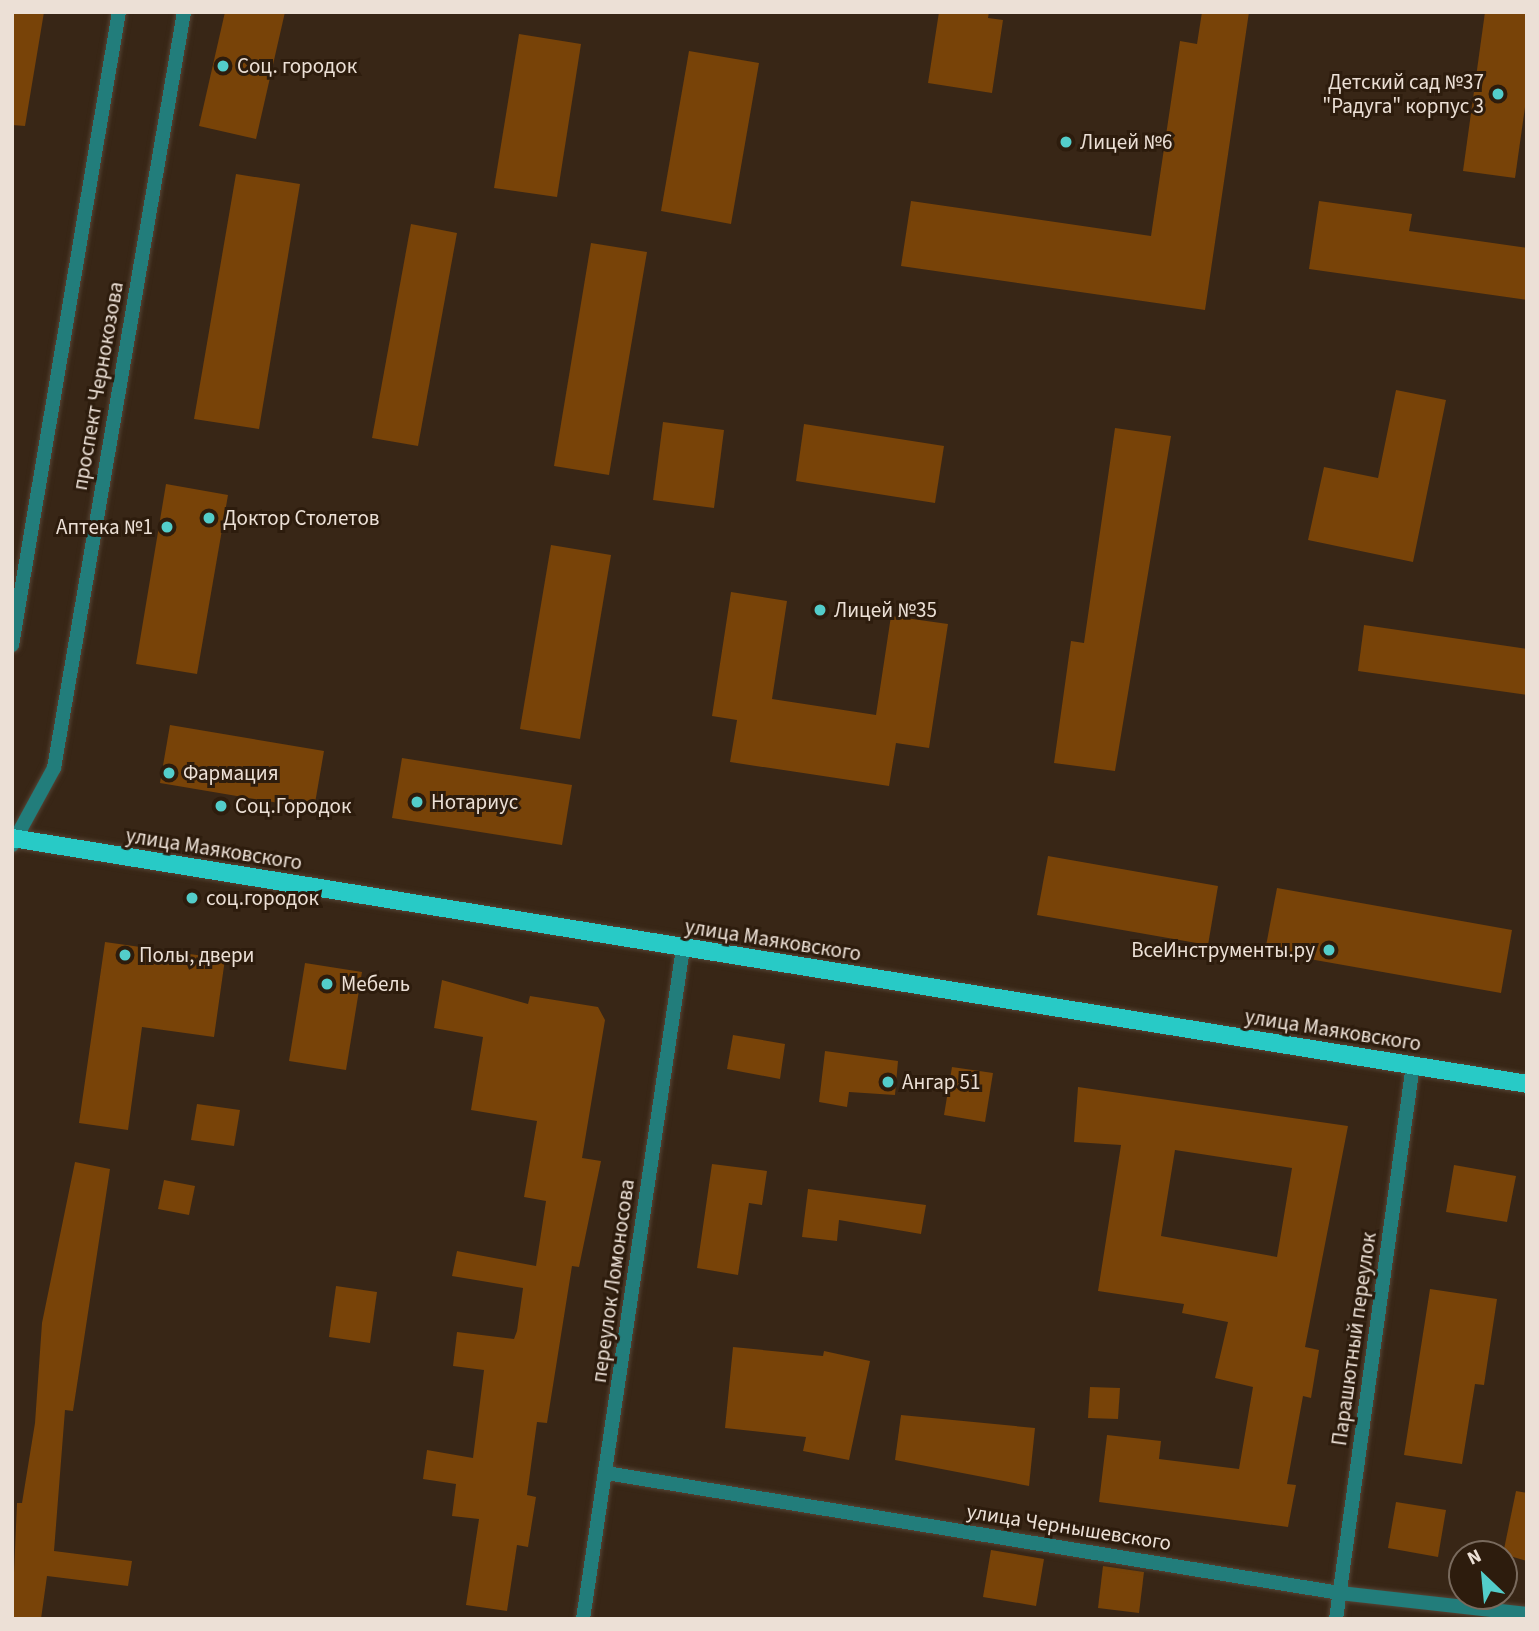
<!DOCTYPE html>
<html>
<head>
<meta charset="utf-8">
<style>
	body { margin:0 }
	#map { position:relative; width:1539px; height:1631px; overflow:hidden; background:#382616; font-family:"Source Sans 3",sans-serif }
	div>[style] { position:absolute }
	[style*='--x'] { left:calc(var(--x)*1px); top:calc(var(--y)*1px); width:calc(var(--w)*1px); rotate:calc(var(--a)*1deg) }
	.building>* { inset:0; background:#784308 }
	.roads { filter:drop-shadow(0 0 2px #554435) drop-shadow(0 0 2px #554435) }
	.minor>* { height:14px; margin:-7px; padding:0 7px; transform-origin:7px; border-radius:7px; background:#227d7b }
	.tertiary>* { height:14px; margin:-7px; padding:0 7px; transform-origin:7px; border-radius:7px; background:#227d7b }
	.primary>* { height:18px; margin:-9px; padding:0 9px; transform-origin:9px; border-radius:9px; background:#28cac6 }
	.dots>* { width:19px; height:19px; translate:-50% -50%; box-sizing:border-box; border:4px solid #2d1c0d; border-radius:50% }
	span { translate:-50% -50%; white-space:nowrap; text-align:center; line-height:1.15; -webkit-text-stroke:6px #2d1c0d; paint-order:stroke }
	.poi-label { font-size:21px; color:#ece0d6 }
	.left { translate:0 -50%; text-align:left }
	.right { translate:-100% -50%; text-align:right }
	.street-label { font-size:21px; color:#ece0d6 }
	.frame { position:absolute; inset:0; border:14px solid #ece0d6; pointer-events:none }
	.north { position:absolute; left:1448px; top:1540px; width:70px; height:70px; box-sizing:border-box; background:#2d1c0d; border:2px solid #796a5d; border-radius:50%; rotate:334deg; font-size:19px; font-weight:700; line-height:28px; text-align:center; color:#ece0d6 }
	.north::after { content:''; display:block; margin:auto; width:24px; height:32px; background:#53cdca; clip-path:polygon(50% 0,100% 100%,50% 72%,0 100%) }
</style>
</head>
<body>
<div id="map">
	<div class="building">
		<div style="clip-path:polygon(12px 12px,44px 12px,25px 126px,12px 125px)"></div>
		<div style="clip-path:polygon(225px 12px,285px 12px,256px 139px,199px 126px)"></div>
		<div style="clip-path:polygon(939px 12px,989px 12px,988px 18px,1003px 20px,992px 93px,928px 83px)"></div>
		<div style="clip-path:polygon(1202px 12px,1249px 12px,1205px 310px,901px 266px,911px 201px,1151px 236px,1180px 41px,1197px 44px)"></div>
		<div style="clip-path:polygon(1485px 12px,1527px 12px,1527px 93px,1515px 178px,1463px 171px)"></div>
		<div style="clip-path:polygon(519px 34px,581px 44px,557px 197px,494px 188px)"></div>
		<div style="clip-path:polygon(689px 51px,759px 63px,731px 224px,661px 211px)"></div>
		<div style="clip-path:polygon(236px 174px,300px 184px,259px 429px,194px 419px)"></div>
		<div style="clip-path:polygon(1319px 201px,1412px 214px,1409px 231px,1527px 248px,1527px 300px,1309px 269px)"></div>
		<div style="clip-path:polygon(411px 224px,457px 233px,418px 446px,372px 438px)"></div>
		<div style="clip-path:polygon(591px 243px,647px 252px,609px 475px,554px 466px)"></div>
		<div style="clip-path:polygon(1396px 390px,1446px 400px,1413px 562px,1308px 540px,1324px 467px,1378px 478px)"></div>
		<div style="clip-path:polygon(663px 422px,724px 430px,714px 508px,653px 500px)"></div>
		<div style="clip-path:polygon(804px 424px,944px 446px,935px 503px,796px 481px)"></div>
		<div style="clip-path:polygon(1115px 428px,1171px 436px,1115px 771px,1054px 763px,1071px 641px,1084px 643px)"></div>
		<div style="clip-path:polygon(166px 484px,228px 495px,197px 674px,136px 664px)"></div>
		<div style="clip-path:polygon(551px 545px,611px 555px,580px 739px,520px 729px)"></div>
		<div style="clip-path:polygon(731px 592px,787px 601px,772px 699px,876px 715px,891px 616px,948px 624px,929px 748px,896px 743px,889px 786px,730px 762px,737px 720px,712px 716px)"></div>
		<div style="clip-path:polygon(1364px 625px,1527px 649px,1527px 695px,1358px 671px)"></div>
		<div style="clip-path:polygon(170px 725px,324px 751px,314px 809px,160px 783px)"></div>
		<div style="clip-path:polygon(402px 758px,572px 785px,562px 845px,392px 818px)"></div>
		<div style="clip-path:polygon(1048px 856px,1218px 886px,1208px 945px,1037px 915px)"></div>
		<div style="clip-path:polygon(1277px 888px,1512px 930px,1501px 993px,1265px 951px)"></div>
		<div style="clip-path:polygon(105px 942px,225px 959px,214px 1037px,142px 1027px,128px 1130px,79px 1123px)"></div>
		<div style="clip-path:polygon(305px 963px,362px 972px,346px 1070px,289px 1061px)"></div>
		<div style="clip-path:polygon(442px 980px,528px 1004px,530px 996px,598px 1007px,605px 1020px,582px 1158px,601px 1161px,579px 1267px,572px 1266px,547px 1423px,537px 1422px,527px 1495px,536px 1497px,528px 1547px,517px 1545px,507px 1611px,466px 1605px,479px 1519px,452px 1516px,456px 1484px,423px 1479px,427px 1450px,473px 1458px,484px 1370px,453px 1366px,457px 1332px,514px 1339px,517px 1331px,523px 1288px,452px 1276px,457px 1251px,536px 1266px,546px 1201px,524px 1197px,537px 1121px,471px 1110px,483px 1037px,434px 1028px)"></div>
		<div style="clip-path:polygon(733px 1035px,785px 1044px,780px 1079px,727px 1069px)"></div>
		<div style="clip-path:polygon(825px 1051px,898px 1061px,895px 1095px,849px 1092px,847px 1107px,819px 1102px)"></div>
		<div style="clip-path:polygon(952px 1067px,993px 1073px,985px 1122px,944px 1115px)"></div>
		<div style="clip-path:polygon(evenodd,1078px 1087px,1348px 1126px,1305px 1347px,1319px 1350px,1311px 1398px,1303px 1396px,1287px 1484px,1296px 1485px,1288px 1527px,1099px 1502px,1107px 1435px,1161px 1441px,1159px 1459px,1239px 1469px,1253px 1387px,1215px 1378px,1228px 1322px,1182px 1313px,1184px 1304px,1098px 1291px,1121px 1145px,1074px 1142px,1078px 1087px,1175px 1150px,1292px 1168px,1277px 1257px,1161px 1236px,1175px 1150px)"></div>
		<div style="clip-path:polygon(197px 1104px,240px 1110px,234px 1146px,191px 1140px)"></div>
		<div style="clip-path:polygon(75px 1162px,110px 1169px,73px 1411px,65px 1410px,54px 1551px,132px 1561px,128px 1586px,47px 1576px,41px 1619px,12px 1619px,17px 1503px,22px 1503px,35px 1423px,42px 1323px)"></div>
		<div style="clip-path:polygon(712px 1164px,767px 1171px,762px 1205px,749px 1203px,738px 1275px,697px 1268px)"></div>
		<div style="clip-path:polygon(1454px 1165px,1516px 1176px,1507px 1222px,1446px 1212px)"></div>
		<div style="clip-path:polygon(164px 1180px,195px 1186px,189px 1215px,158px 1209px)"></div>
		<div style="clip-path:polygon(808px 1189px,926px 1205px,921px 1234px,839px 1220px,837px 1241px,802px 1237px)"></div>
		<div style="clip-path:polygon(336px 1286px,377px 1292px,370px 1343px,329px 1337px)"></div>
		<div style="clip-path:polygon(1430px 1289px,1497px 1299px,1484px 1385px,1475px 1384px,1462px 1464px,1404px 1455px)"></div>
		<div style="clip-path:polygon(733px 1347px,823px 1356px,824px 1351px,870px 1361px,849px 1460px,803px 1451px,806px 1437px,725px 1428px)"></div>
		<div style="clip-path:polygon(1090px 1387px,1120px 1388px,1118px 1419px,1088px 1418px)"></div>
		<div style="clip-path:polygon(901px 1415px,1035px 1428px,1029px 1486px,895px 1460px)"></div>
		<div style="clip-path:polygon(1516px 1491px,1527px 1493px,1527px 1561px,1503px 1554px)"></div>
		<div style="clip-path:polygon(1396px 1502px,1446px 1510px,1438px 1557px,1388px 1548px)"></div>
		<div style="clip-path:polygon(991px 1550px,1044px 1559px,1036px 1606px,983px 1597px)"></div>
		<div style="clip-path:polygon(1103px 1566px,1144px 1572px,1139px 1613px,1098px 1608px)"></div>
	</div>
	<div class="roads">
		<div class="minor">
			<div style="--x:606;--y:1473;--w:744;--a:9.29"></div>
			<div style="--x:1340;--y:1593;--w:188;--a:6.4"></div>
			<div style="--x:583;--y:1619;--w:678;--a:-81.52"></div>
			<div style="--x:1336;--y:1619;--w:559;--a:-82.09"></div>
		</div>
		<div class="tertiary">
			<div style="--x:12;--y:645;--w:642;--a:-80.41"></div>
			<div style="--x:12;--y:845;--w:88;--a:-61.4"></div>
			<div style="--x:54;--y:768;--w:767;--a:-80.24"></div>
		</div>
		<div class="primary">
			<div style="--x:12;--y:838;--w:1535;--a:9.22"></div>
		</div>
	</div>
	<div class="dots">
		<div style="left:223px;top:66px;background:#53cdca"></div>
		<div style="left:1498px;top:94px;background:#53cdca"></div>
		<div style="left:1066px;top:142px;background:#53cdca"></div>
		<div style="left:209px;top:518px;background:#53cdca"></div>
		<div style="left:167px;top:527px;background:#53cdca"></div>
		<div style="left:820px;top:610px;background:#53cdca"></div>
		<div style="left:169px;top:773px;background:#53cdca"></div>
		<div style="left:417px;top:802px;background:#53cdca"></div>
		<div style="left:221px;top:806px;background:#53cdca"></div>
		<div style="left:192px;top:898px;background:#53cdca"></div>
		<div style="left:1329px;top:950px;background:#53cdca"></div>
		<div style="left:125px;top:955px;background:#53cdca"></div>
		<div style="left:327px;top:984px;background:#53cdca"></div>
		<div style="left:888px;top:1082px;background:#53cdca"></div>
	</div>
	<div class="poi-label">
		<span class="left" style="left:237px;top:66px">Соц. городок</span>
		<span class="right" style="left:1484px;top:94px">Детский сад №37<br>"Радуга" корпус 3</span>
		<span class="left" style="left:1080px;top:142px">Лицей №6</span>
		<span class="left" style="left:223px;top:518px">Доктор Столетов</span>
		<span class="right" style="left:153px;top:527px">Аптека №1</span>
		<span class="left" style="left:834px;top:610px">Лицей №35</span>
		<span class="left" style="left:183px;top:773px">Фармация</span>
		<span class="left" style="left:431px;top:802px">Нотариус</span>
		<span class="left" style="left:235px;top:806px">Соц.Городок</span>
		<span class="left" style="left:206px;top:898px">соц.городок</span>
		<span class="right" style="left:1315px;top:950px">ВсеИнструменты.ру</span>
		<span class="left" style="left:139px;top:955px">Полы, двери</span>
		<span class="left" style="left:341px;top:984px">Мебель</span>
		<span class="left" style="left:902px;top:1082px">Ангар 51</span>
	</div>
	<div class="street-label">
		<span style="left:98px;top:386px;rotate:-80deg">проспект Чернокозова</span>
		<span style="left:214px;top:849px;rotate:9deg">улица Маяковского</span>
		<span style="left:773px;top:940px;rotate:9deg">улица Маяковского</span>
		<span style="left:1333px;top:1030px;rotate:9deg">улица Маяковского</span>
		<span style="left:613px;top:1281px;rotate:-82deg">переулок Ломоносова</span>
		<span style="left:1354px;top:1339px;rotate:-82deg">Парашютный переулок</span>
		<span style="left:1069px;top:1527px;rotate:9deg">улица Чернышевского</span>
	</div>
	<div class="frame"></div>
	<div class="north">N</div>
</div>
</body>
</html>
